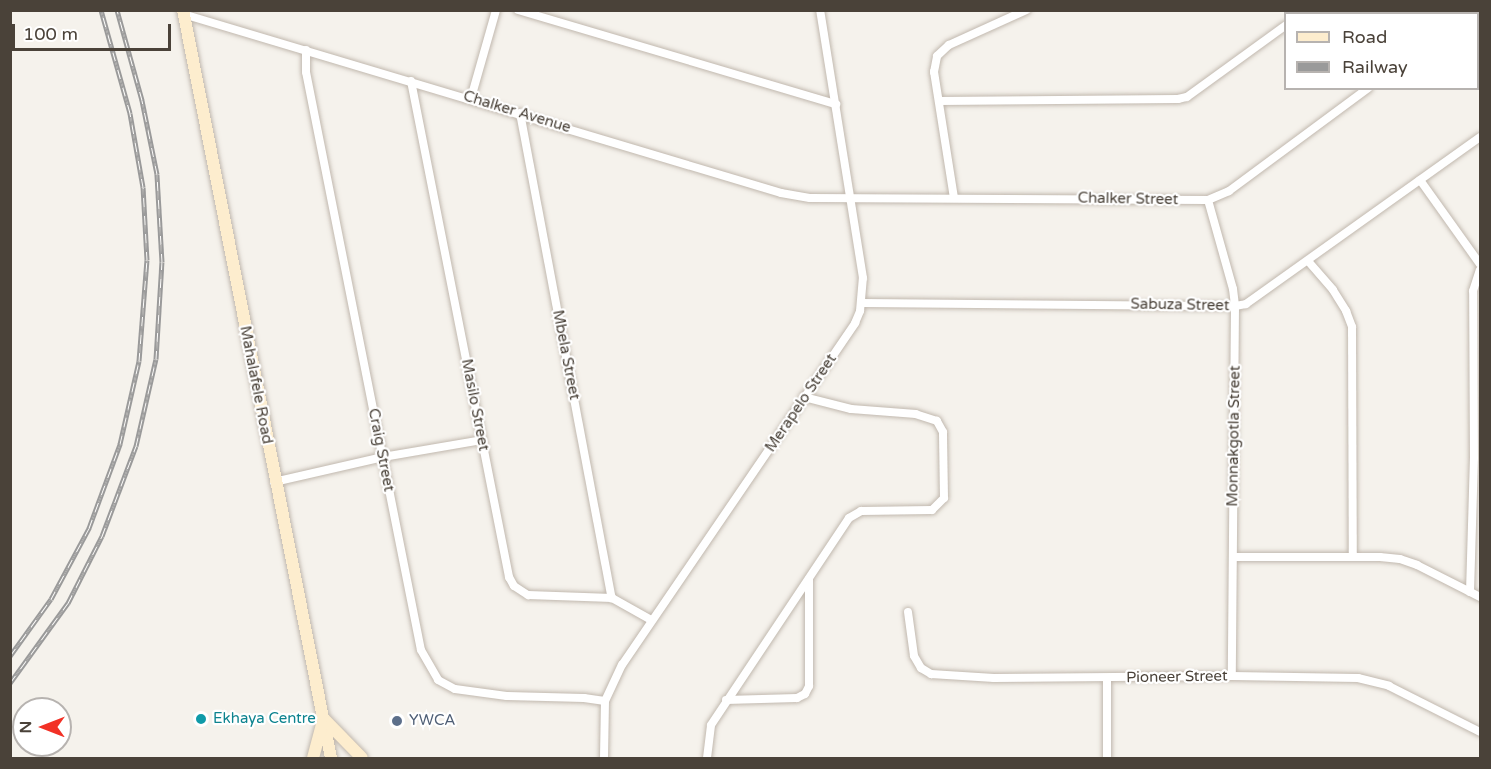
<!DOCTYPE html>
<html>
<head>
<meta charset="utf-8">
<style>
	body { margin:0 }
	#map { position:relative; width:1491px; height:769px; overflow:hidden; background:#f5f2ec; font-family:"Varela Round",sans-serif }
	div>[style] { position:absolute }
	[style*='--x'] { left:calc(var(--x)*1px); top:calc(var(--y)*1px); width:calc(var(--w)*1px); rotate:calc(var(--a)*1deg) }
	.roads { filter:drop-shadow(0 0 2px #c1b8ae) drop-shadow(0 0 2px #c1b8ae) }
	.street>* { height:8px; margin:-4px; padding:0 4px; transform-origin:4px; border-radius:4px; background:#fff }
	.secondary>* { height:12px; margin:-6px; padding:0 6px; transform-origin:6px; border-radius:6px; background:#fdedce }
	.rail>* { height:5px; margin-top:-2.5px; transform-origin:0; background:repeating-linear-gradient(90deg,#fff 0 9px,#9a9a9a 0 18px); box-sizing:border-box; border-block:2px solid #9a9a9a }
	.dots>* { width:16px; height:16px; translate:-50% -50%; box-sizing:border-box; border:3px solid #fff; border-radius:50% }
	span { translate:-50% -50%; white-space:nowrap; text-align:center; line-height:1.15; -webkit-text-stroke:4.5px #fff; paint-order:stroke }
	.street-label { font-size:15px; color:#4a4239 }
	.culture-label { font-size:15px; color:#0d838f }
	.left { translate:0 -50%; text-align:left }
	.service-label { font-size:15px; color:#4e5e75 }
	.frame { position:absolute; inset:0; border:12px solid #4a4239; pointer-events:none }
	.legend { position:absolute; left:1284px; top:12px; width:195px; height:78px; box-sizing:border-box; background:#fff; border:2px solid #b7b3b0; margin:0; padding:8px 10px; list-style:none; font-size:18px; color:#4a4239 }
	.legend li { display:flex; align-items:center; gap:12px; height:30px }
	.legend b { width:30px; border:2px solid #b7b3b0 }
	.north { position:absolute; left:12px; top:697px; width:60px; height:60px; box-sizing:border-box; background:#fff; border:2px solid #b7b3b0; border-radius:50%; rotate:270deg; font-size:16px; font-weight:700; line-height:24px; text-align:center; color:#4a4239 }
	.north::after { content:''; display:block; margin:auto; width:21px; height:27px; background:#f23126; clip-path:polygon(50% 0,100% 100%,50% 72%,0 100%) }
	.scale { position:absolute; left:12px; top:24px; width:159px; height:27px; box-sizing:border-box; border:3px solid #4a4239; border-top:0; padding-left:8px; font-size:18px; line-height:21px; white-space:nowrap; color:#4a4239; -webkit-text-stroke:4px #fff; paint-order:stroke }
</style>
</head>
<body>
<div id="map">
	<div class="roads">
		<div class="street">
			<div style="--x:518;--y:10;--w:332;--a:16.5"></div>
			<div style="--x:183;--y:14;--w:624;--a:16.66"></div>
			<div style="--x:781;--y:193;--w:29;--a:10"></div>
			<div style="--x:810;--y:198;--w:398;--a:0.3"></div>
			<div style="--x:1208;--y:200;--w:23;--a:-23"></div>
			<div style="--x:1229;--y:191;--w:173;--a:-36.5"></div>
			<div style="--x:1302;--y:14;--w:6;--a:-45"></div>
			<div style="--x:1441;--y:14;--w:4;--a:-76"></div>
			<div style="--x:306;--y:50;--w:22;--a:90"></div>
			<div style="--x:306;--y:72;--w:589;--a:78.75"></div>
			<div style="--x:421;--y:650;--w:34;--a:60"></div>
			<div style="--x:438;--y:680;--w:19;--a:28"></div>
			<div style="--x:455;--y:689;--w:52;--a:7.7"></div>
			<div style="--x:507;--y:696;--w:77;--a:1.5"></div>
			<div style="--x:584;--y:698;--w:21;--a:8"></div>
			<div style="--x:411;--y:81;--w:506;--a:78.82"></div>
			<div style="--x:509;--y:577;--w:10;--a:61"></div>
			<div style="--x:514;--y:586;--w:17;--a:33"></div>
			<div style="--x:528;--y:595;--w:84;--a:2"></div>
			<div style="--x:612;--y:598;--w:45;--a:29.4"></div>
			<div style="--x:471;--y:98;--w:91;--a:-74.1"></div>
			<div style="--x:939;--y:101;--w:239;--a:-0.5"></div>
			<div style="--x:1178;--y:99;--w:9;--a:-13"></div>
			<div style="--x:1187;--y:97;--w:122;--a:-36"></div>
			<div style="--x:520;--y:113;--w:494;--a:79.3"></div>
			<div style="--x:1420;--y:180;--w:103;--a:54.5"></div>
			<div style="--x:954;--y:198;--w:128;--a:-99"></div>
			<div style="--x:934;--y:72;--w:16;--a:-79"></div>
			<div style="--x:937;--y:56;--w:16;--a:-43"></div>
			<div style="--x:949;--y:45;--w:85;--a:-24.4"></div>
			<div style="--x:1208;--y:200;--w:92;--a:74.3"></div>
			<div style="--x:1233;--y:289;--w:17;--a:83"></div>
			<div style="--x:1235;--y:306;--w:370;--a:90.5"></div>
			<div style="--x:1308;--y:261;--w:38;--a:49"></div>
			<div style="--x:1333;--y:290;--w:25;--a:58"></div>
			<div style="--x:1346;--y:311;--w:17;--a:69"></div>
			<div style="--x:1352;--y:327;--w:230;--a:89.8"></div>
			<div style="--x:862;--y:303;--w:373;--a:0.5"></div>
			<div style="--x:1235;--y:306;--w:11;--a:-10"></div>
			<div style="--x:1246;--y:304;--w:287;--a:-35.5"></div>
			<div style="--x:274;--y:482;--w:112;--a:-12.9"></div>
			<div style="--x:383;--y:457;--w:100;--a:-9.7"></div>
			<div style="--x:1233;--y:557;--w:147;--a:0"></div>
			<div style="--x:1380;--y:557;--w:20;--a:6"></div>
			<div style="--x:1400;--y:559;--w:18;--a:19"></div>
			<div style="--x:1417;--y:565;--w:71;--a:26.9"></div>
			<div style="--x:1470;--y:592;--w:134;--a:-88.3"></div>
			<div style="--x:1474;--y:458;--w:167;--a:-90.3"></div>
			<div style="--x:1473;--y:291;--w:22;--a:-72"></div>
			<div style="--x:908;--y:612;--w:44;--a:82.2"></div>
			<div style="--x:914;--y:656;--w:14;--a:60"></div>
			<div style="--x:921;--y:668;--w:12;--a:31"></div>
			<div style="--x:931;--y:674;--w:63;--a:3.6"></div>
			<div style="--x:994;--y:678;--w:238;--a:-0.5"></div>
			<div style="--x:1232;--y:676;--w:126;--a:0.9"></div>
			<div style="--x:1358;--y:678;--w:32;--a:14"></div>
			<div style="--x:1389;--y:686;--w:102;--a:26.8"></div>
			<div style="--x:1107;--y:678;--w:80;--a:90"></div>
			<div style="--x:726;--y:700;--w:71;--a:-1.6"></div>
			<div style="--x:797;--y:698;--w:9;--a:-27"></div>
			<div style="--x:805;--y:694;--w:9;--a:-63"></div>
			<div style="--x:809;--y:686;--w:107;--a:-90"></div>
			<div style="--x:604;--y:758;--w:57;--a:-89"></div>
			<div style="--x:605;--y:701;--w:40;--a:-65"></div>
			<div style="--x:622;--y:665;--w:414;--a:-55.7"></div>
			<div style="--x:855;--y:323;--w:13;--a:-67"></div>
			<div style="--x:860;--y:311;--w:33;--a:-85"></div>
			<div style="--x:863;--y:278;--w:271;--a:-99.1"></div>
			<div style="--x:707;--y:758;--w:33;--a:-83"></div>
			<div style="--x:711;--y:725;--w:249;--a:-56.3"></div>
			<div style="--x:849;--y:518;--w:14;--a:-30"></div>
			<div style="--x:861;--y:511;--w:71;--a:-0.8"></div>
			<div style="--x:932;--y:510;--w:17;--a:-45"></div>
			<div style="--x:944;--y:498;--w:66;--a:-90.9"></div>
			<div style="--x:943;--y:432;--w:13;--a:-119"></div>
			<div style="--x:937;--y:421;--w:22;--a:-162"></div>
			<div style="--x:916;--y:414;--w:65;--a:-175.6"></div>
			<div style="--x:851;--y:409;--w:49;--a:-165.7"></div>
		</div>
		<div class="secondary">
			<div style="--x:183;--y:10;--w:763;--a:78.81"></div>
			<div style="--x:324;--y:719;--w:54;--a:45.7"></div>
			<div style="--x:313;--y:758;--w:34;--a:-75"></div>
		</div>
	</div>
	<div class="rail">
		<div style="--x:10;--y:656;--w:70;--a:-54.3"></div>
		<div style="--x:51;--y:599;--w:81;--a:-61.8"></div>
		<div style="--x:89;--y:528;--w:90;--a:-69.7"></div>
		<div style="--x:120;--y:444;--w:85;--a:-77.1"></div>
		<div style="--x:139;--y:361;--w:101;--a:-85.5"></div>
		<div style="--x:147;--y:260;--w:73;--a:-93.1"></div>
		<div style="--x:143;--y:187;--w:75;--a:-100"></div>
		<div style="--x:130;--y:113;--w:107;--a:-105.7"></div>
		<div style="--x:10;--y:683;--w:99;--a:-54.1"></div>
		<div style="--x:68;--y:603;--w:75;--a:-63.1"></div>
		<div style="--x:102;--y:536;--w:96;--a:-69.3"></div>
		<div style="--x:136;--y:446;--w:89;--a:-77.1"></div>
		<div style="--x:156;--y:359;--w:97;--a:-86.5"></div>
		<div style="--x:162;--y:262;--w:88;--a:-93.3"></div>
		<div style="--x:157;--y:174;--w:76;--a:-101.5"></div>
		<div style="--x:142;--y:100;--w:93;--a:-105.5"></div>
	</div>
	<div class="dots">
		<div style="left:201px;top:719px;background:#0f9aa8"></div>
		<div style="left:397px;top:721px;background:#5c6f8a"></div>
	</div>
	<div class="street-label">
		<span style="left:517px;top:112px;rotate:17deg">Chalker Avenue</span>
		<span style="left:1128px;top:199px;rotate:1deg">Chalker Street</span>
		<span style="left:1180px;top:305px;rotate:1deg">Sabuza Street</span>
		<span style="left:566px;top:355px;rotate:79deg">Mbela Street</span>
		<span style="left:256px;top:385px;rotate:79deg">Mahalafele Road</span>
		<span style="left:801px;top:403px;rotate:-56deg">Merapelo Street</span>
		<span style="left:475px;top:405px;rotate:79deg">Masilo Street</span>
		<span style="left:1234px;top:436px;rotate:-89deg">Monnakgotla Street</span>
		<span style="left:381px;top:450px;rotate:79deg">Craig Street</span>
		<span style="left:1177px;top:677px;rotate:-1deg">Pioneer Street</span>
	</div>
	<div class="culture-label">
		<span class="left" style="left:213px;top:719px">Ekhaya Centre</span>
	</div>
	<div class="service-label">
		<span class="left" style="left:409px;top:721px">YWCA</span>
	</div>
	<div class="frame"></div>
	<ul class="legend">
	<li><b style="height:8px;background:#fdedce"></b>Road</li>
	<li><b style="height:8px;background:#9a9a9a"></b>Railway</li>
	</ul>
	<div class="north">N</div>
	<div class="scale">100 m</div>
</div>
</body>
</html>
